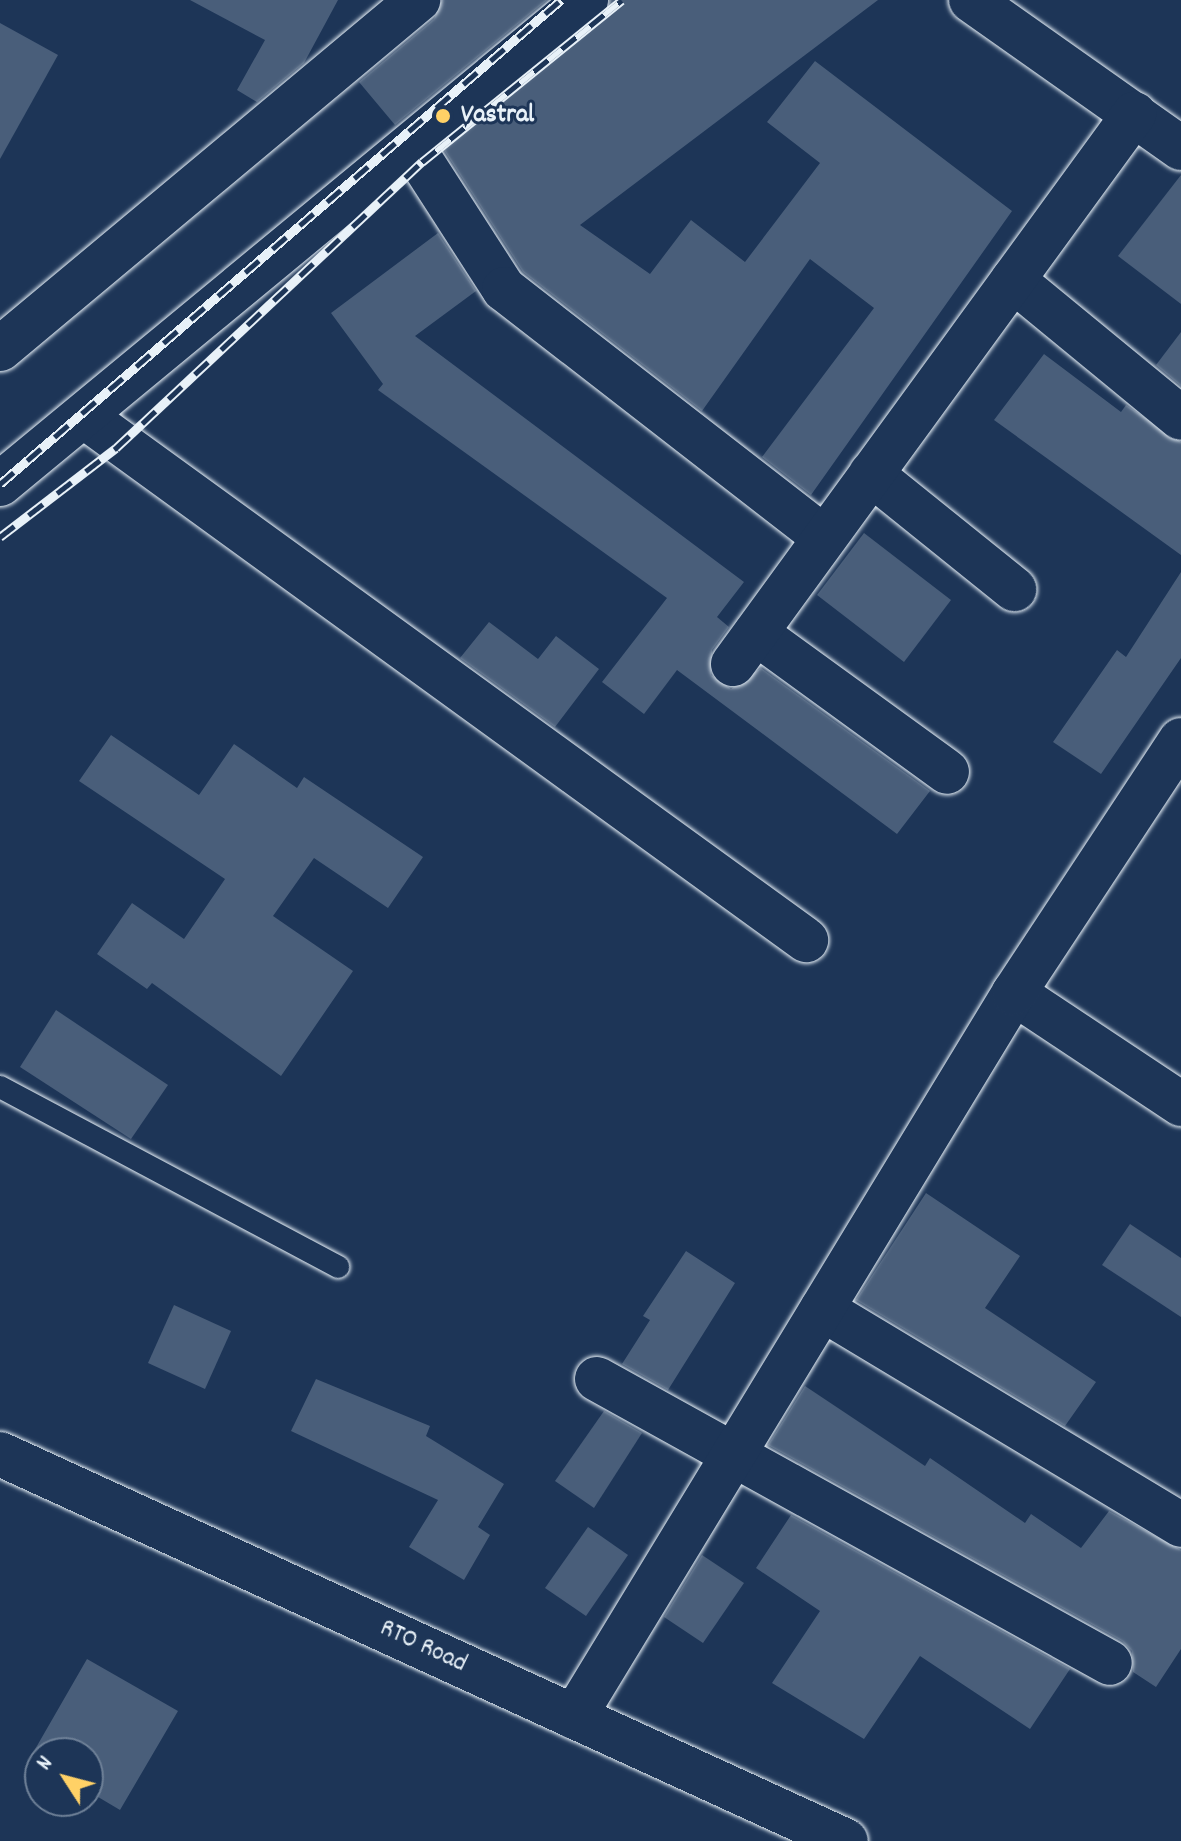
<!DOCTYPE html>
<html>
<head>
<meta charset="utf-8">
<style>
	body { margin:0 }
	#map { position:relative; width:1181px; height:1841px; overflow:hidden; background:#1d3557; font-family:Dekko,sans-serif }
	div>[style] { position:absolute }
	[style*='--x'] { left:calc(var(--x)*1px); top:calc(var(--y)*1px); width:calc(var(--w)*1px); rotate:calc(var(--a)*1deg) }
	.building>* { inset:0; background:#495e7a }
	.roads { filter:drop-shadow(0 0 2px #e8f1f8) drop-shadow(0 0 2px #e8f1f8) }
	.service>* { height:22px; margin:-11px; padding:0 11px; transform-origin:11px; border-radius:11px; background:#1d3557 }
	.minor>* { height:44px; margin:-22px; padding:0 22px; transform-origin:22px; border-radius:22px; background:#1d3557 }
	.tertiary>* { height:44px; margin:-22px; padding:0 22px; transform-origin:22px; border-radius:22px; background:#1d3557 }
	.secondary>* { height:44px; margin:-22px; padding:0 22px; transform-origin:22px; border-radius:22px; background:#1d3557 }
	.rail>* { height:9px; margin-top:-4.5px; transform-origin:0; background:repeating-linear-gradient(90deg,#1d3557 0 18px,#e8f1f8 0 36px); box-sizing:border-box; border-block:2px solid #e8f1f8 }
	.dots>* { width:22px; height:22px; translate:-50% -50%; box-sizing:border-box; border:4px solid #1d3557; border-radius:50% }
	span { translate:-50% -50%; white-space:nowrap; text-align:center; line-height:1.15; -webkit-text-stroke:6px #1d3557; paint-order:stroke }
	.poi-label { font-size:26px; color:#e8f1f8; font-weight:700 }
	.left { translate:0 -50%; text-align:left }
	.street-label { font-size:26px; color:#e8f1f8 }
	.north { position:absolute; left:24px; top:1737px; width:80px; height:80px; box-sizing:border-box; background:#1d3557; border:2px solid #6e8097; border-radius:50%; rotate:306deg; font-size:22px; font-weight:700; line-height:32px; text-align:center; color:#e8f1f8 }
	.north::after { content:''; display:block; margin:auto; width:28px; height:36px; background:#ffd166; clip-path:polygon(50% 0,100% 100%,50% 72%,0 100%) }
</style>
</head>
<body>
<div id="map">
	<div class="building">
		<div style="clip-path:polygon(190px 0,338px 0,304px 63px,257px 102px,237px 90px,265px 40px)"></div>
		<div style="clip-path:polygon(442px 0,547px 0,395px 125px,359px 82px,434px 19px)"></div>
		<div style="clip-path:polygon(610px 0,878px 0,580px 225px,650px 274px,691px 220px,745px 262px,820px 163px,767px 122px,815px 61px,1012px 211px,811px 495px,762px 457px,874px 308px,810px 259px,702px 411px,523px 272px,444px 150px,602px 19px)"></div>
		<div style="clip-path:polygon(0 23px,58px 55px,0 159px)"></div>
		<div style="clip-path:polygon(1181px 175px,1181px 304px,1118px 256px)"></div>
		<div style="clip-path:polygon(438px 233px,476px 291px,415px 336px,744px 582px,717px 617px,729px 627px,712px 650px,711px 675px,731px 689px,761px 668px,930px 791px,897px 834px,677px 670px,644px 714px,602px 682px,667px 598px,378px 390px,383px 384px,331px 313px)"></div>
		<div style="clip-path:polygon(1181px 332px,1181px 386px,1156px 365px)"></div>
		<div style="clip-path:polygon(1044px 354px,1121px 412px,1126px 405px,1181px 442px,1181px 555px,994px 420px)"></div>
		<div style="clip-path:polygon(864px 533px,951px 600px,904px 662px,817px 595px)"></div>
		<div style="clip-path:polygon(1181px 572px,1181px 658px,1101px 774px,1053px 742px,1117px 650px,1126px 657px)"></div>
		<div style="clip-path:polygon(489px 622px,538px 659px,556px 636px,599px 669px,555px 727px,460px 658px)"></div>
		<div style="clip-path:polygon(111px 735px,199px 795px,234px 744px,297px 788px,304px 777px,423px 857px,388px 908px,314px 858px,273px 916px,353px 971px,281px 1076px,152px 983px,147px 989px,97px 954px,132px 903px,184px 939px,225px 879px,79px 781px)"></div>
		<div style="clip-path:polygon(56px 1010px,168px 1085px,131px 1139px,20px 1067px)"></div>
		<div style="clip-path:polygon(926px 1193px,1020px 1256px,985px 1308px,1096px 1382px,1065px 1426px,856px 1300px)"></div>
		<div style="clip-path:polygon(1130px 1224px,1181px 1258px,1181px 1317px,1102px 1265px)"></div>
		<div style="clip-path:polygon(686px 1251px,735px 1283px,668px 1390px,622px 1364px,650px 1320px,643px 1316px)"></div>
		<div style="clip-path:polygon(174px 1305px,231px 1331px,205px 1389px,148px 1363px)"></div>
		<div style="clip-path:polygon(316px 1379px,430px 1426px,426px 1436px,504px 1484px,478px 1527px,490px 1535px,464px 1580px,409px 1547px,438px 1500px,291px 1431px)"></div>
		<div style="clip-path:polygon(805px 1386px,925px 1466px,930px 1458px,1025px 1523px,1031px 1514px,1081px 1548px,1109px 1511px,1181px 1550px,1181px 1649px,1156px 1687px,1133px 1672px,1132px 1651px,1122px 1641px,768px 1445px)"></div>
		<div style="clip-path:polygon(604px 1411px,642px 1433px,594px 1508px,555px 1481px)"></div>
		<div style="clip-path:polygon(791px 1515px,1070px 1669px,1030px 1729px,920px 1656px,864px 1739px,772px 1683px,820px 1611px,756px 1568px)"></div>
		<div style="clip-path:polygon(588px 1527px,628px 1555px,586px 1616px,545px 1588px)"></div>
		<div style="clip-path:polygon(702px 1555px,744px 1583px,703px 1643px,664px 1617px)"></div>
		<div style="clip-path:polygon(87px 1659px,178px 1711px,120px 1810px,88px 1791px,88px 1753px,40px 1753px,40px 1764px,30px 1758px)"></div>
	</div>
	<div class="roads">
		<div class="service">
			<div style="--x:0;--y:1087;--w:383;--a:28"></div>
		</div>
		<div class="minor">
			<div style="--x:971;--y:0;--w:257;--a:35.2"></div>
			<div style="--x:422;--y:162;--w:151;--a:57.2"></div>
			<div style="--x:504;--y:289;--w:405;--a:37.8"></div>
			<div style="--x:1013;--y:280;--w:217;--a:39.4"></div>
			<div style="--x:85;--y:417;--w:891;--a:35.96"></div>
			<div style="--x:871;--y:474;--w:184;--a:38.8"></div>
			<div style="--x:756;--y:633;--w:236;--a:36"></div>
			<div style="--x:733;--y:664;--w:681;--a:-53.9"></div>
			<div style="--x:1014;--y:993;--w:201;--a:33.6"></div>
			<div style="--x:822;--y:1309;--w:419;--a:31"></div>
			<div style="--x:597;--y:1379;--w:586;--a:28.97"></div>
			<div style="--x:574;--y:1717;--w:847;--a:-58.71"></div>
			<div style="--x:1014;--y:993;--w:303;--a:-56.6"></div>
		</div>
		<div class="tertiary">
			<div style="--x:0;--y:1454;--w:930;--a:24.58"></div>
		</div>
		<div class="secondary">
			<div style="--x:0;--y:349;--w:545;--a:-39.86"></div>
			<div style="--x:0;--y:484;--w:760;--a:-39.55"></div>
		</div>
	</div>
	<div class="rail">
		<div style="--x:0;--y:484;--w:741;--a:-40.79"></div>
		<div style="--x:0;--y:537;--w:146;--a:-37.5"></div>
		<div style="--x:116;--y:448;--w:419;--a:-43.1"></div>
		<div style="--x:422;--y:162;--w:257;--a:-39"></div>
	</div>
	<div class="dots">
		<div style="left:443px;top:116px;background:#ffd166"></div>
	</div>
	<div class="poi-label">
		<span class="left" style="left:461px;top:116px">Vastral</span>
	</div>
	<div class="street-label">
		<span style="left:423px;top:1647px;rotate:25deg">RTO Road</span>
	</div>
	<div class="north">N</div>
</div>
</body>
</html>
